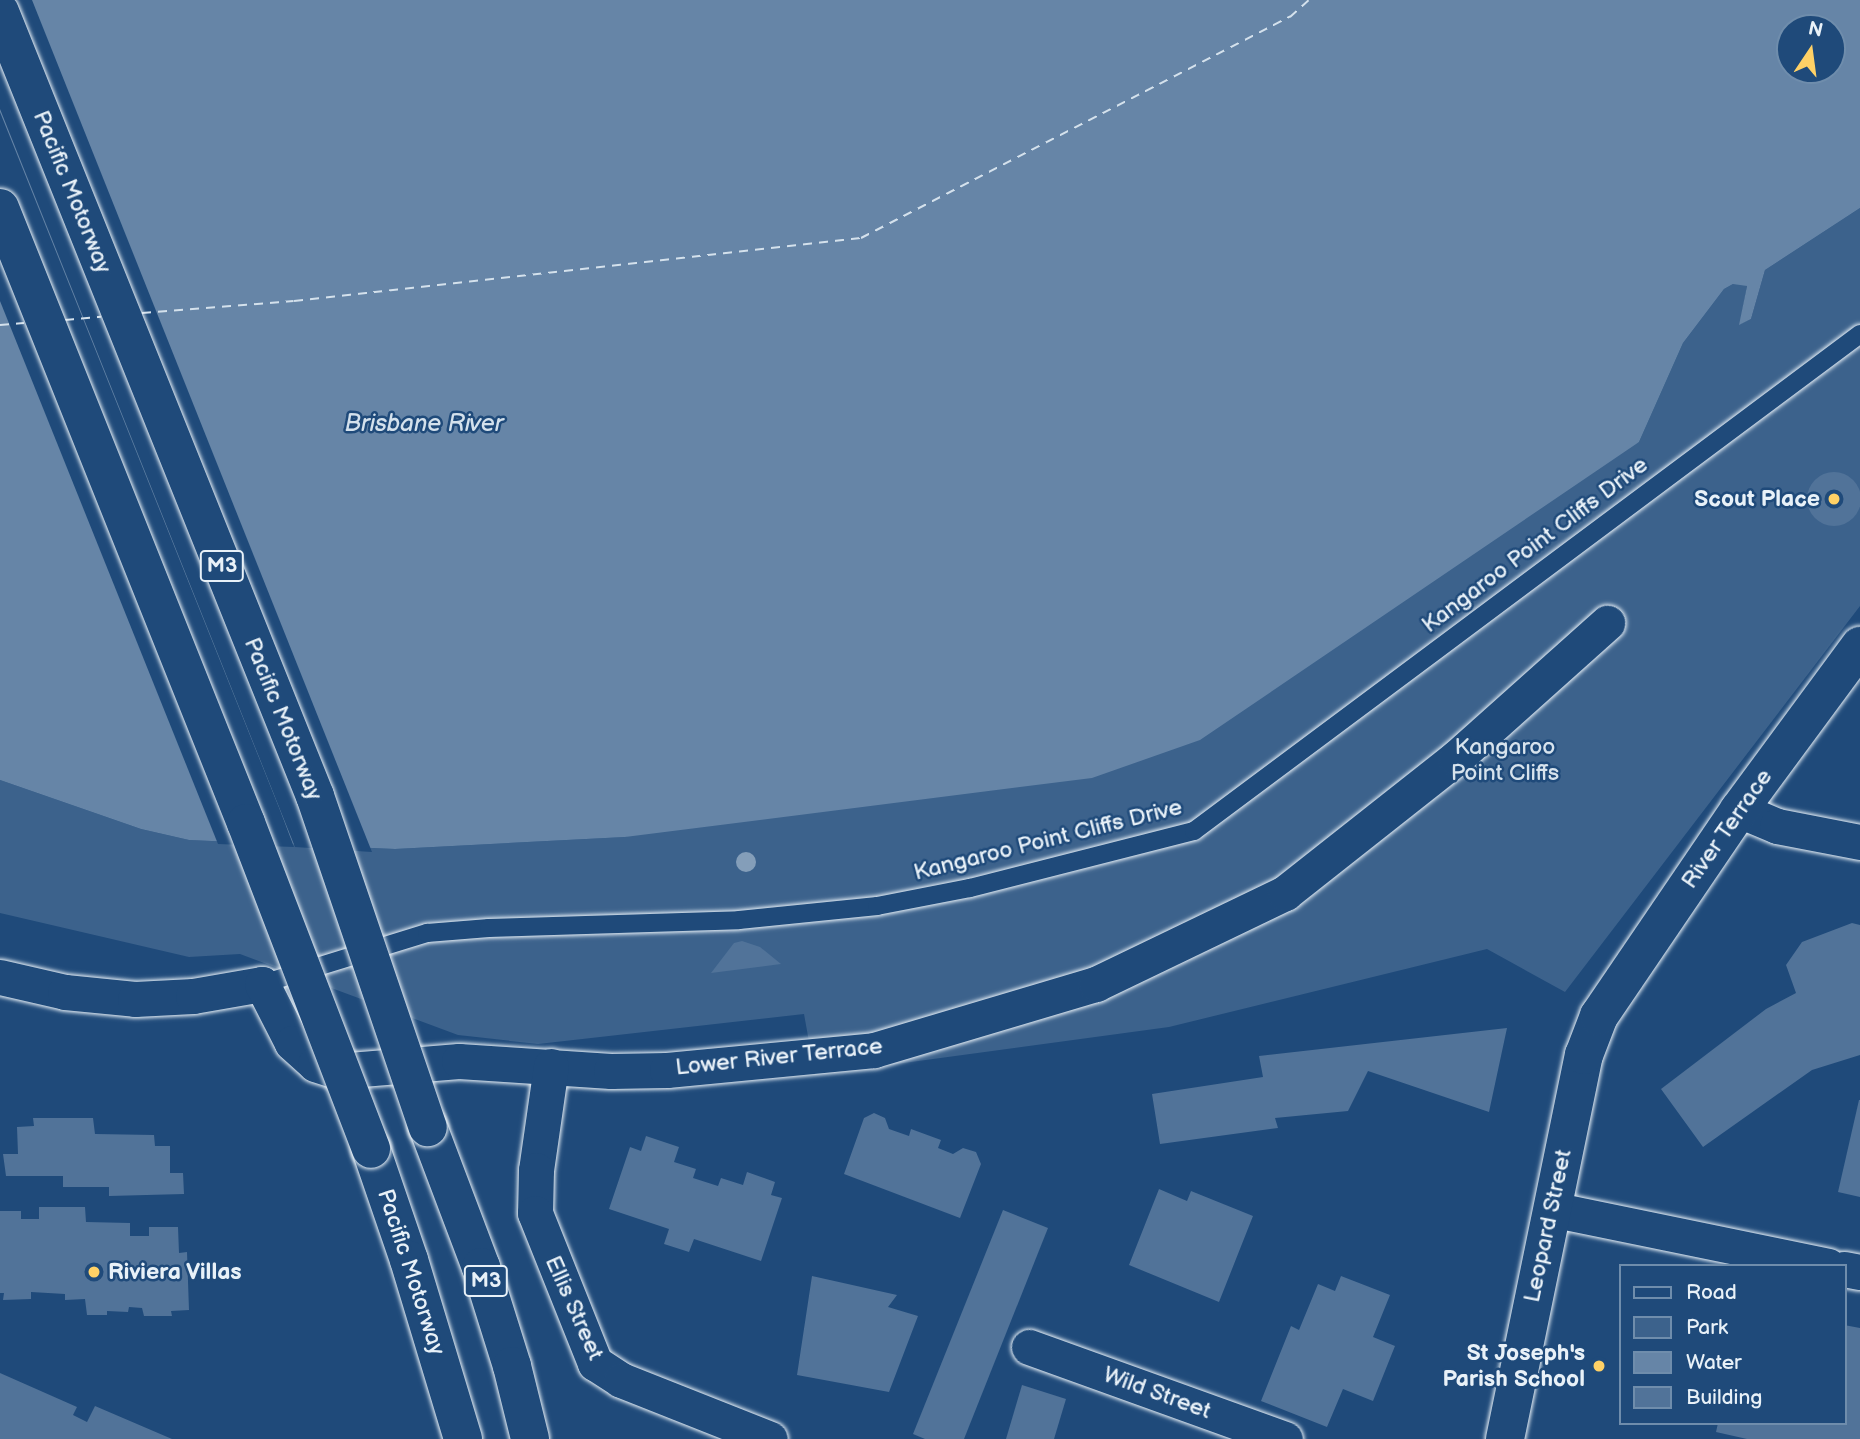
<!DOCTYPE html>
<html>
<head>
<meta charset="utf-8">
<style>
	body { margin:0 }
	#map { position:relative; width:1860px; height:1439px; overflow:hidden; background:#1f4a7a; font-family:"Balsamiq Sans",sans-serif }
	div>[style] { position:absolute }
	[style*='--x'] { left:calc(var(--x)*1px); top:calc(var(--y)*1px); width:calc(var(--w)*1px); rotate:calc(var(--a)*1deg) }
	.green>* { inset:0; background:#3c628c }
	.water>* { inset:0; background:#6685a7 }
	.pier>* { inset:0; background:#1f4a7a }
	.ferry>* { height:2px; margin-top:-1px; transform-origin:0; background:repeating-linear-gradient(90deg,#d4e1ec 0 9px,transparent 0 16px) }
	.building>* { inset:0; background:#517399 }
	.round { border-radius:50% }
	.roads { filter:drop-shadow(0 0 2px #e8f1f8) drop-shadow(0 0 2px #e8f1f8) }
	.lane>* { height:18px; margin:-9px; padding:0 9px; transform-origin:9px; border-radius:9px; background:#1f4a7a }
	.street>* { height:35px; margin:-17.5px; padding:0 17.5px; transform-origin:17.5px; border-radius:17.5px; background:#1f4a7a }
	.secondary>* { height:38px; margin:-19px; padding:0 19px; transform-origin:19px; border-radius:19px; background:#1f4a7a }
	.highway>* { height:38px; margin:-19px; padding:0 19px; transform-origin:19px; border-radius:19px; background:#1f4a7a }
	.bridges { filter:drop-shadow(0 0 2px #e8f1f8) drop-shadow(0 0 2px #e8f1f8) }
	.highway-bridge>* { height:38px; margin:-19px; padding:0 19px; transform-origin:19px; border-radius:19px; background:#1f4a7a }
	.trees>* { width:20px; height:20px; margin:-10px; border-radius:50%; background:#849eb9 }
	.dots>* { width:19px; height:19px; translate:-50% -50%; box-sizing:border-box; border:4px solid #1f4a7a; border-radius:50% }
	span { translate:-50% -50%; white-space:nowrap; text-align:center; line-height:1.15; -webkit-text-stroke:5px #1f4a7a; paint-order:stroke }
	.shield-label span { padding:2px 5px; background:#1f4a7a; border:2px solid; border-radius:5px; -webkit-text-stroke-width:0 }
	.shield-label { font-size:21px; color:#e8f1f8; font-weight:700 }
	.street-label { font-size:23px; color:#e8f1f8 }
	.poi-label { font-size:23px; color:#e8f1f8; font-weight:700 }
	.right { translate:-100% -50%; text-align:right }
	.left { translate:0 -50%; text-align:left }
	.park-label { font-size:23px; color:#d7e3ed }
	.water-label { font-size:24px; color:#d4e1ec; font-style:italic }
	.legend { position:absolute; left:1619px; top:1264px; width:228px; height:161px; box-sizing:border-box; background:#1f4a7a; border:2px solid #6f8dac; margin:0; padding:9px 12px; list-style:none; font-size:21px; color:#e8f1f8 }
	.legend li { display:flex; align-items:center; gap:14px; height:35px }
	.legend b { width:35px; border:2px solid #6f8dac }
	.north { position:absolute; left:1776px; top:14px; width:70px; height:70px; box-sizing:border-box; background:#1f4a7a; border:2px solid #6f8dac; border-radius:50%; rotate:13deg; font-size:19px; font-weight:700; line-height:28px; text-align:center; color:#e8f1f8 }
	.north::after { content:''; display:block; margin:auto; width:24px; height:32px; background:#ffd166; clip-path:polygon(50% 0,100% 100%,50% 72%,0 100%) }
</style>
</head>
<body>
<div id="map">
	<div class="green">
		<div style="clip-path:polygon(1860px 208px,1860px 606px,1565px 992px,1487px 949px,1169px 1027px,815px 1075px,804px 1014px,538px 1044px,458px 1035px,240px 954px,189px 957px,0 913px,0 780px,141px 829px,189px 840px,395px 849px,625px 837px,1639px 442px,1683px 343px,1724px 289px,1733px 284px,1743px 283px,1747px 286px,1740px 324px,1751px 319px,1765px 270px)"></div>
	</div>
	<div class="water">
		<div style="clip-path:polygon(evenodd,0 0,1860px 0,1860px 208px,1765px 270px,1751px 319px,1739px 325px,1747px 286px,1733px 284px,1724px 289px,1683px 343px,1639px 442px,1200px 740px,1092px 778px,625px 837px,395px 849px,189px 840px,141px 829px,0 780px,0 0,1790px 28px,1832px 28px,1832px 70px,1790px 70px,1790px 28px)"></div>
	</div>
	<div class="pier">
		<div style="clip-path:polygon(0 0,32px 0,372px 852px,295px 847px,0 109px)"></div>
		<div style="clip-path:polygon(0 112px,280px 810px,294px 847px,218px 844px,0 301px)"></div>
	</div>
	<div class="ferry">
		<div style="--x:142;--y:313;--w:152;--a:-4.5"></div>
		<div style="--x:294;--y:301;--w:570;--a:-6.34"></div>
		<div style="--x:861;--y:238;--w:483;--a:-27.3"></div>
		<div style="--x:1290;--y:17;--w:25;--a:-42"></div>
		<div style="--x:65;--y:320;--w:36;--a:-5"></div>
		<div style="--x:0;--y:325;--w:24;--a:-5"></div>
	</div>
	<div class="building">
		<div class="round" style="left:1807px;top:472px;width:54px;height:54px"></div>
		<div style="clip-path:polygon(1852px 923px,1860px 925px,1860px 1055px,1812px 1070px,1703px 1147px,1661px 1089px,1766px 1009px,1796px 993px,1786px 965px,1802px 942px)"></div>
		<div style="clip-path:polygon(742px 941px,760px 947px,781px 964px,711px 973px,734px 943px)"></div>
		<div style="clip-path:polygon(1507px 1028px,1489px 1112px,1368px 1071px,1348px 1111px,1275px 1118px,1278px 1128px,1160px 1144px,1152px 1094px,1263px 1077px,1259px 1056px)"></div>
		<div style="clip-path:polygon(1859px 1100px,1860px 1100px,1860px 1197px,1838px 1192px)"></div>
		<div style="clip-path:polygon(874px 1113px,885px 1118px,889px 1129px,909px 1136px,911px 1129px,941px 1140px,938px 1148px,953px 1154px,963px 1148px,976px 1152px,981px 1164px,960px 1218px,844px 1174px,864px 1118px)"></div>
		<div style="clip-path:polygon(33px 1118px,93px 1118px,95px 1134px,154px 1135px,155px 1146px,170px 1146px,170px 1173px,183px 1173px,184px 1194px,109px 1196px,109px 1187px,63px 1187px,63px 1176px,6px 1176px,3px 1154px,18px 1154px,17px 1127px,34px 1126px)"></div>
		<div style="clip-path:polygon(646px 1136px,679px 1147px,674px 1162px,696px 1169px,693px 1178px,718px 1186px,721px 1178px,743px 1185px,747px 1172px,775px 1182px,771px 1195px,782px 1198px,761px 1261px,694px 1239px,689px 1252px,664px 1244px,669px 1229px,609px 1209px,630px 1147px,641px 1151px)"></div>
		<div style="clip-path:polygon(1159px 1189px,1187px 1201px,1191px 1191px,1253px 1216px,1219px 1302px,1129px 1265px)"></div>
		<div style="clip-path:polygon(39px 1207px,85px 1207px,86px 1222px,130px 1223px,130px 1236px,149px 1236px,149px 1227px,178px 1227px,179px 1253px,187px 1252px,189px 1310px,171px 1311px,172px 1316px,144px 1316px,142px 1308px,129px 1307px,128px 1312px,107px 1311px,107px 1315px,87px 1315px,85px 1299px,65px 1300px,65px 1294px,31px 1292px,31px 1299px,3px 1300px,4px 1293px,0 1293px,0 1211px,21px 1211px,21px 1219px,39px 1219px)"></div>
		<div style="clip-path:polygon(1003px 1210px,1048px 1228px,964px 1439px,925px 1439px,913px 1434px)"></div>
		<div style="clip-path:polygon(812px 1276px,897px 1295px,888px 1307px,918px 1316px,889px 1392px,797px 1375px)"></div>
		<div style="clip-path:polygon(1341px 1276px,1390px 1295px,1373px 1337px,1395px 1346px,1373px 1401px,1343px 1389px,1327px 1427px,1261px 1401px,1291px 1326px,1299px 1330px,1318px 1284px,1335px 1291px)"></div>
		<div style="clip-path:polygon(1844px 1325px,1860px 1328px,1860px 1439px,1747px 1439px,1716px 1432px,1718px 1423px,1844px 1423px)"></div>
		<div style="clip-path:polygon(0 1373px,77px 1407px,73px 1415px,87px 1422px,95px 1406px,172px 1439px,0 1439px)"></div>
		<div style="clip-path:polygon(1022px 1385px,1066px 1399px,1054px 1439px,1006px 1439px)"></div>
	</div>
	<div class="roads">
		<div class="lane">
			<div style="--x:262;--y:984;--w:173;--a:-17.2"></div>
			<div style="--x:427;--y:933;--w:62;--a:-4.6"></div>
			<div style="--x:489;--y:928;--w:250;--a:-1.8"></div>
			<div style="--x:739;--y:920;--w:139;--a:-5.8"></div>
			<div style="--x:877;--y:906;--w:95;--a:-11"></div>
			<div style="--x:970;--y:888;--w:231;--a:-14.3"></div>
			<div style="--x:1194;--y:831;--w:831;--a:-36.73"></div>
		</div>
		<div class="street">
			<div style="--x:1739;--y:810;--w:41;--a:22.8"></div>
			<div style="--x:1777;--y:826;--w:85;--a:10.9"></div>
			<div style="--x:0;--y:977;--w:67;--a:13"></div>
			<div style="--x:65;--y:992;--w:70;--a:5.7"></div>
			<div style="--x:135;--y:999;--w:58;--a:-3"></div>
			<div style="--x:193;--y:996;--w:70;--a:-9.9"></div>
			<div style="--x:262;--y:984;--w:66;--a:63"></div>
			<div style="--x:292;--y:1043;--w:31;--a:42"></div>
			<div style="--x:315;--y:1064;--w:23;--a:18"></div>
			<div style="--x:337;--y:1071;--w:122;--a:-4.7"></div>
			<div style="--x:459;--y:1061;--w:152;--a:3.8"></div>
			<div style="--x:611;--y:1071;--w:56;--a:-1"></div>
			<div style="--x:667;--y:1070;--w:208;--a:-5.5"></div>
			<div style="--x:874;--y:1050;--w:232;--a:-16.6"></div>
			<div style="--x:1096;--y:984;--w:210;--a:-25.7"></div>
			<div style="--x:1285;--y:893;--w:218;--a:-38.3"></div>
			<div style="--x:1456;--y:758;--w:203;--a:-41.8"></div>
			<div style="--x:551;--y:1066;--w:105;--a:98.2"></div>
			<div style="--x:536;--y:1170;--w:43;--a:91.3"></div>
			<div style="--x:535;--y:1213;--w:162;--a:68.2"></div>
			<div style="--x:595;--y:1363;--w:31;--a:33"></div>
			<div style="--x:621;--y:1380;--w:160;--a:21.6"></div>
			<div style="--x:1551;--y:1209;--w:283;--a:11.6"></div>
			<div style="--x:1844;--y:1269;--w:16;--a:11"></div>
			<div style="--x:1029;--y:1347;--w:272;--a:19.8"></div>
		</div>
		<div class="secondary">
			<div style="--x:1505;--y:1439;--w:392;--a:-78.4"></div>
			<div style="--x:1584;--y:1055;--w:42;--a:-69"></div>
			<div style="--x:1599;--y:1016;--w:249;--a:-55.8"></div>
			<div style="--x:1739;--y:810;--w:204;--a:-53.6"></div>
		</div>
		<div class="highway">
			<div style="--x:428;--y:1127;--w:150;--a:69.3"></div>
			<div style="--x:481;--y:1267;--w:104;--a:72.6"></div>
			<div style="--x:512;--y:1366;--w:75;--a:76.1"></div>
			<div style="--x:371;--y:1149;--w:117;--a:71.1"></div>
			<div style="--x:409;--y:1260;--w:187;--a:73.2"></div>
		</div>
	</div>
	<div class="bridges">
		<div class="highway-bridge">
			<div style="--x:0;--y:12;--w:845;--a:68.11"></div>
			<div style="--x:315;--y:796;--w:350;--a:71.2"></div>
			<div style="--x:0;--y:208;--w:662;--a:68.2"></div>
			<div style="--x:246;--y:823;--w:349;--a:69"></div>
		</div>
	</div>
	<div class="trees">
		<div style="left:746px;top:862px"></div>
	</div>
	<div class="dots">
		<div style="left:1834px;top:499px;background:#ffd166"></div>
		<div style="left:94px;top:1272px;background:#ffd166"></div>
		<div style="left:1599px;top:1366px;background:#ffd166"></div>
	</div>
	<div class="shield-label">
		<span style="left:222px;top:566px">M3</span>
		<span style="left:486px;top:1281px">M3</span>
	</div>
	<div class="street-label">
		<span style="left:72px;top:192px;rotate:68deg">Pacific Motorway</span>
		<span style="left:1535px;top:545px;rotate:-37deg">Kangaroo Point Cliffs Drive</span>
		<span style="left:283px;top:719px;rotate:68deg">Pacific Motorway</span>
		<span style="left:1727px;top:829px;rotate:-55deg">River Terrace</span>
		<span style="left:1048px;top:840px;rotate:-14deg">Kangaroo Point Cliffs Drive</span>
		<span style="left:779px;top:1057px;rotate:-6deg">Lower River Terrace</span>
		<span style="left:1548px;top:1226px;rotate:-78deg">Leopard Street</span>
		<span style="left:411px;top:1272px;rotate:72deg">Pacific Motorway</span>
		<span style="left:574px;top:1308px;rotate:66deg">Ellis Street</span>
		<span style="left:1157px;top:1393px;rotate:20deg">Wild Street</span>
	</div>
	<div class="poi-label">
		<span class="right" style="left:1820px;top:499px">Scout Place</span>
		<span class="left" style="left:108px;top:1272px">Riviera Villas</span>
		<span class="right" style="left:1585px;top:1366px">St Joseph's<br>Parish School</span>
	</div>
	<div class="park-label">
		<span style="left:1505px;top:760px">Kangaroo<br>Point Cliffs</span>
	</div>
	<div class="water-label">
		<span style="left:424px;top:424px">Brisbane River</span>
	</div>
	<ul class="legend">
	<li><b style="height:9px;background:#1f4a7a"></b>Road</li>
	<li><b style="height:19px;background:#3c628c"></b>Park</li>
	<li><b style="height:19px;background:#6685a7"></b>Water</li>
	<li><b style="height:19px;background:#517399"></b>Building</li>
	</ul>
	<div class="north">N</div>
</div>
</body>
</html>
